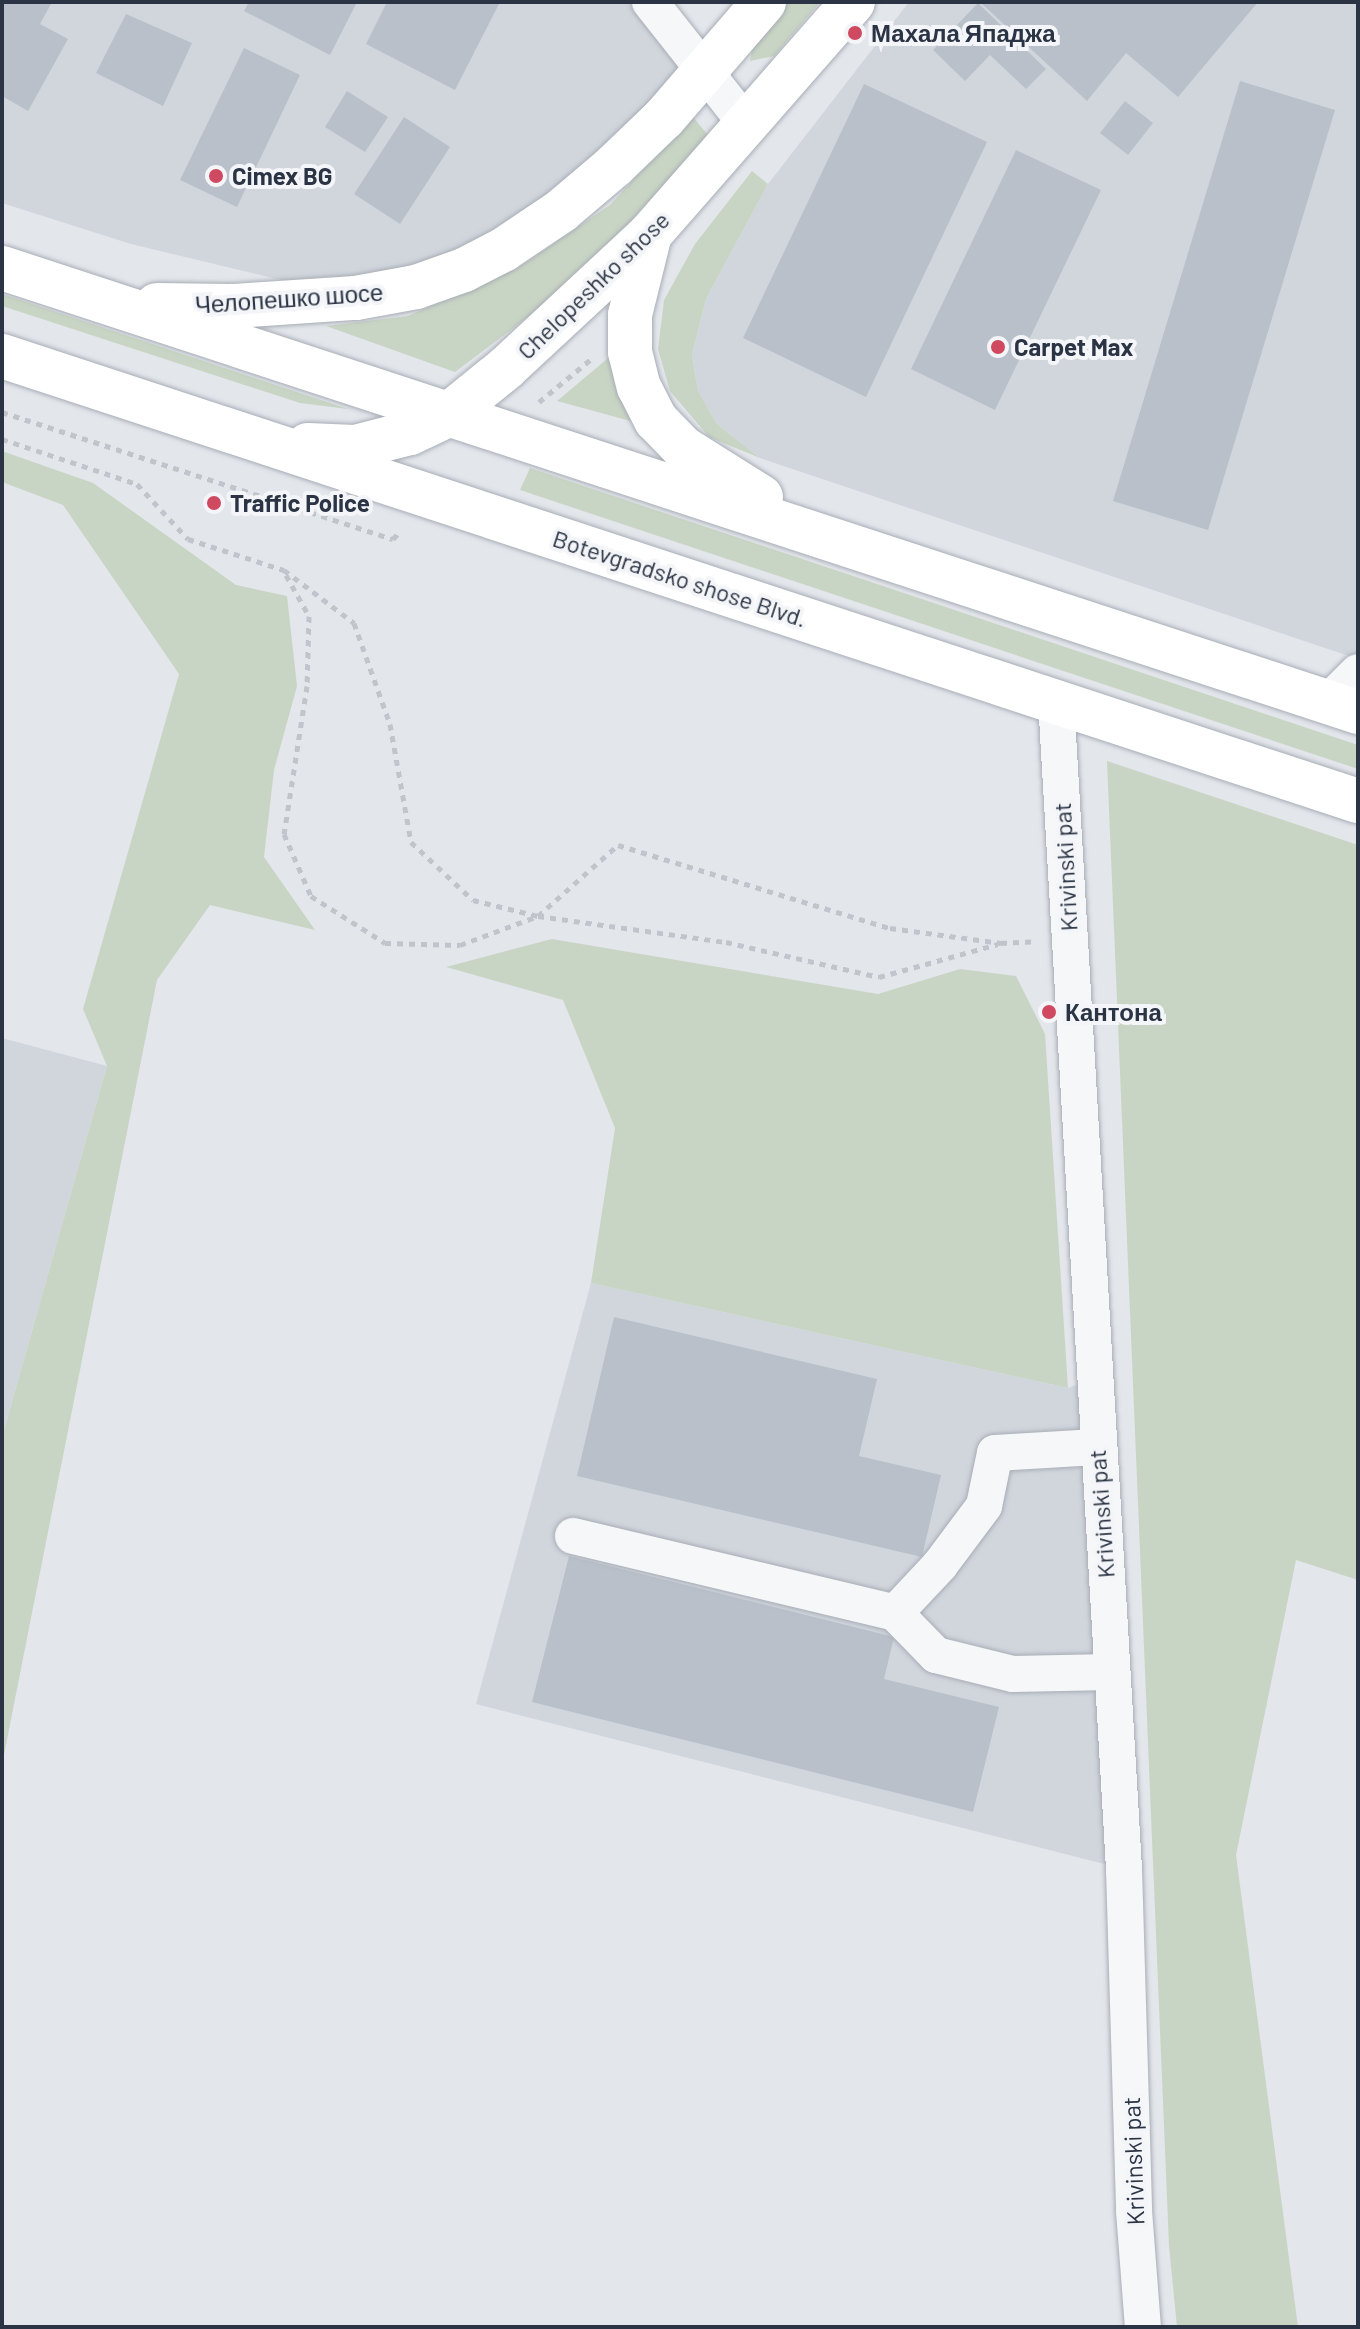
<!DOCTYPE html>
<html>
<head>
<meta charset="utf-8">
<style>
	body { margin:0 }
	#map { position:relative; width:1360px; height:2329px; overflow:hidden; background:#e3e6eb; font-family:Barlow,sans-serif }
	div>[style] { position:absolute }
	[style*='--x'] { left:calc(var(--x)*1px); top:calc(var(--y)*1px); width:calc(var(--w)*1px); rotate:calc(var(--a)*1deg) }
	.built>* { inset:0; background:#d1d6dd }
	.green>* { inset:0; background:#c9d5c4 }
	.building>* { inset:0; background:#bac0c9 }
	.path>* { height:5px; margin-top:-2.5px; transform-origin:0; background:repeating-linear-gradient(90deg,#c1c4ca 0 6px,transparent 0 12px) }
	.roads { filter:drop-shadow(0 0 2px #a8adb6) drop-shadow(0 0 2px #a8adb6) }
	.minor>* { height:36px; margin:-18px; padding:0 18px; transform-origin:18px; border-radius:18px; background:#f6f7f9 }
	.major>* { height:44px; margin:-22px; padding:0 22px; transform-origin:22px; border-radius:22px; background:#fff }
	.dots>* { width:22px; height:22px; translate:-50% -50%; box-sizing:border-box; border:4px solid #f3f5f8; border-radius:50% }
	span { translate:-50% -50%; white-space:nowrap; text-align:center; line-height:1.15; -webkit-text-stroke:8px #f3f5f8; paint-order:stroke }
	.poi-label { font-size:24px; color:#2b3444; font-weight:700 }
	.left { translate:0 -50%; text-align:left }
	.street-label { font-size:24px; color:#2b3444 }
	.frame { position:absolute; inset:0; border:4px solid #2b3444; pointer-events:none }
</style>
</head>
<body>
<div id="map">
	<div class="built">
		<div style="clip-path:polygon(2px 2px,650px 2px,705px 71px,561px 211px,356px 298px,131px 244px,2px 203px)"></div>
		<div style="clip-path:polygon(909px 2px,1358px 2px,1358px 659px,760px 458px,717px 424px,698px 391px,692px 355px,706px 299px,768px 184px)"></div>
		<div style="clip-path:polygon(2px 1038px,107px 1066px,2px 1437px)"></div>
		<div style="clip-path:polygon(591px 1283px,1068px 1388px,1093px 1379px,1124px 1869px,476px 1704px)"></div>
	</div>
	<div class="green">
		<div style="clip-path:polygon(789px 2px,820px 2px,774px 56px,750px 61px,752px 50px,762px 34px)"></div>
		<div style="clip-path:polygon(692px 116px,708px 135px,629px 223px,537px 310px,455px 372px,326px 326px,408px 316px,518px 268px,610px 205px)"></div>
		<div style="clip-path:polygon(752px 171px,768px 184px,706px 299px,692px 355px,698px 391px,717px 424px,760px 458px,709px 437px,670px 391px,658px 349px,664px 300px,695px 244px)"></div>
		<div style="clip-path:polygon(2px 294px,348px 409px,300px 403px,2px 306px)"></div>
		<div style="clip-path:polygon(613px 354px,645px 425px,557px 401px)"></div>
		<div style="clip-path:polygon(2px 451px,93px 483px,236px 585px,287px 596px,297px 686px,274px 770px,264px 857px,315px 930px,210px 905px,157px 980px,2px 1765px,2px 1437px,107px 1066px,83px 1009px,179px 674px,63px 505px,2px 482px)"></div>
		<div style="clip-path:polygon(530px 468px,1358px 745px,1358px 769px,520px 490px)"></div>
		<div style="clip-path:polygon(1107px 761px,1358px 845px,1358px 1580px,1296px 1560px,1236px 1855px,1298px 2327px,1177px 2327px,1169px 2246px)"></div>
		<div style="clip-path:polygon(552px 939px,878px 994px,960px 969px,1016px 976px,1045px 1034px,1068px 1388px,591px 1283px,615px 1128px,563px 1000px,446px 967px)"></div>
	</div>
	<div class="building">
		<div style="clip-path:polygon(2px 2px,52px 2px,40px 24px,68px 39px,28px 111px,2px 96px)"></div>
		<div style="clip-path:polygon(249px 2px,357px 2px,330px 55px,244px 11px)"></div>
		<div style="clip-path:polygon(387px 2px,500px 2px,455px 90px,366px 44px)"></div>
		<div style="clip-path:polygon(980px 2px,1258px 2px,1178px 97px,1126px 53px,1087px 101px)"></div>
		<div style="clip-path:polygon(978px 3px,1046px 69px,1026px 89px,990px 55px,965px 81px,933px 50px)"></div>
		<div style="clip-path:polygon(126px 14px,192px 43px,163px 106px,96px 73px)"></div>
		<div style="clip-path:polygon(244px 48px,300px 75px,237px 207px,180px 180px)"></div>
		<div style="clip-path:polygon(1240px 81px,1335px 110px,1208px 530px,1113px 501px)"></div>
		<div style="clip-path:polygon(864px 84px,987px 142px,866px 397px,743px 338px)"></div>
		<div style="clip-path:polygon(347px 91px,388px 117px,365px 152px,325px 127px)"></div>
		<div style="clip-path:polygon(1125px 101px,1153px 123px,1128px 155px,1100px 133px)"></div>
		<div style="clip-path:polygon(404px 117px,450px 147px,400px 224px,354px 194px)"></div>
		<div style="clip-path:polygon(1016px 150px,1101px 190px,995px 410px,911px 369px)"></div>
		<div style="clip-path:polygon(614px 1317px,877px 1379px,859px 1456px,941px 1475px,922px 1557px,577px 1476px)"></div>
		<div style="clip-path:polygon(569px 1556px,894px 1637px,884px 1679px,999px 1707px,973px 1812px,532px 1702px)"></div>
	</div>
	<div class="path">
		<div style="--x:539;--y:402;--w:66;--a:-39.5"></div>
		<div style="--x:2;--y:412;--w:411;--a:18"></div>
		<div style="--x:393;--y:539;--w:12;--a:-48"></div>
		<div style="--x:2;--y:439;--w:142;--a:18.4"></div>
		<div style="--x:137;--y:484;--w:75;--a:47.2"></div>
		<div style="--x:188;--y:539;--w:101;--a:17.9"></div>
		<div style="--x:284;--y:570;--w:88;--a:37.1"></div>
		<div style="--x:354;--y:623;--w:107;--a:70.4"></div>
		<div style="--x:390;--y:724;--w:120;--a:79.9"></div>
		<div style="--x:411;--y:842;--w:85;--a:43.1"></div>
		<div style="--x:473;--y:900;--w:67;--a:13.8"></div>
		<div style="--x:538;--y:916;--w:107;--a:-41.6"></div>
		<div style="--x:618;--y:845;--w:284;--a:17"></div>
		<div style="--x:890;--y:928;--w:112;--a:7.7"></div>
		<div style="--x:1001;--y:943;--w:35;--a:-3"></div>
		<div style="--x:286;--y:575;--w:47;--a:60.7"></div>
		<div style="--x:309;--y:616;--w:70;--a:91.6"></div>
		<div style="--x:307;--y:686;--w:150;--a:98.8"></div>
		<div style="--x:284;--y:834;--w:68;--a:66.5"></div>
		<div style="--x:311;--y:896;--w:88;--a:32.4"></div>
		<div style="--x:385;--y:943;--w:75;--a:1.5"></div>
		<div style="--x:460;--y:945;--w:83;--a:-20.4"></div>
		<div style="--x:538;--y:916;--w:190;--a:7.9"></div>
		<div style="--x:726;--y:942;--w:157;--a:12.9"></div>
		<div style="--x:879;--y:977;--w:123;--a:-15.5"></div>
	</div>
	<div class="roads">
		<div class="minor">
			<div style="--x:650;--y:2;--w:157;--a:51.7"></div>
			<div style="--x:1056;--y:700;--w:1171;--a:86.67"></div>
			<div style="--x:1124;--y:1869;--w:342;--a:88.3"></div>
			<div style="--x:1134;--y:2211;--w:116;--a:85.6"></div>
			<div style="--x:1328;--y:702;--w:42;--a:-45"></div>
			<div style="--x:573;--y:1536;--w:331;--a:13.4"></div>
			<div style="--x:895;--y:1613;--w:59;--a:45.7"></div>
			<div style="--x:936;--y:1655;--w:79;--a:13.9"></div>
			<div style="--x:1013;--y:1674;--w:98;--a:-1.2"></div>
			<div style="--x:895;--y:1613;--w:66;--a:-46.8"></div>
			<div style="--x:940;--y:1565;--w:74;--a:-53.3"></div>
			<div style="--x:984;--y:1506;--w:54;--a:-78.3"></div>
			<div style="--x:995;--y:1453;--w:102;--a:-3.4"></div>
		</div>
		<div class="major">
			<div style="--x:650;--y:234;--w:83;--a:103.9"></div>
			<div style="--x:630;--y:315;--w:37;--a:90"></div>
			<div style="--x:630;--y:352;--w:36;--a:76"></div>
			<div style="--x:639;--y:387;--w:37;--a:63"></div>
			<div style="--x:656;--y:420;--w:39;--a:46"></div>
			<div style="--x:683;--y:448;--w:92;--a:32.1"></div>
			<div style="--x:2;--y:268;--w:1427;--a:18.13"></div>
			<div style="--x:157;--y:305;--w:77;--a:0.7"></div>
			<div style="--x:234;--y:306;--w:122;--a:-3.8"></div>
			<div style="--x:356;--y:298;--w:61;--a:-10.4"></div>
			<div style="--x:416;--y:287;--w:51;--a:-19.5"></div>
			<div style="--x:464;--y:270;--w:44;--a:-27.1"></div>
			<div style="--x:503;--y:250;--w:70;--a:-33.9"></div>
			<div style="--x:561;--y:211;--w:70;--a:-40.3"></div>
			<div style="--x:614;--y:166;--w:69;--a:-43.8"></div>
			<div style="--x:664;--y:118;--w:153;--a:-49.2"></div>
			<div style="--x:2;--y:356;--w:1427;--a:18.17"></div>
			<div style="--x:308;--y:445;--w:47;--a:2.4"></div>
			<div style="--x:355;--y:447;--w:57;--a:-14.3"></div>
			<div style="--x:410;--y:433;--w:42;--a:-25.3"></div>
			<div style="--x:448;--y:415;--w:75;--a:-39"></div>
			<div style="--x:506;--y:368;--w:197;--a:-42.9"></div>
			<div style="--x:650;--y:234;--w:308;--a:-48.8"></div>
		</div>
	</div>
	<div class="dots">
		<div style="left:855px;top:33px;background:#cf4960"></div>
		<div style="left:216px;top:176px;background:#cf4960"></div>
		<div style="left:998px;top:347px;background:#cf4960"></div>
		<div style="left:214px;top:503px;background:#cf4960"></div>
		<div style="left:1049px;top:1012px;background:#cf4960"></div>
	</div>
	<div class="poi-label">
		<span class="left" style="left:871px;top:33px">Махала Япаджа</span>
		<span class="left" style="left:232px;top:176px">Cimex BG</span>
		<span class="left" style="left:1014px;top:347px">Carpet Max</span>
		<span class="left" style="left:230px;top:503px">Traffic Police</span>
		<span class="left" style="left:1065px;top:1012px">Кантона</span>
	</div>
	<div class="street-label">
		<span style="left:593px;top:285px;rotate:-44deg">Chelopeshko shose</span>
		<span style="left:289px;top:298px;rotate:-4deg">Челопешко шосе</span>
		<span style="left:680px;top:578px;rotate:18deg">Botevgradsko shose Blvd.</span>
		<span style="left:1065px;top:867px;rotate:-93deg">Krivinski pat</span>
		<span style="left:1101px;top:1514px;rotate:-94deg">Krivinski pat</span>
		<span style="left:1133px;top:2161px;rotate:-92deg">Krivinski pat</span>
	</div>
	<div class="frame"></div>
</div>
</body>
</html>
